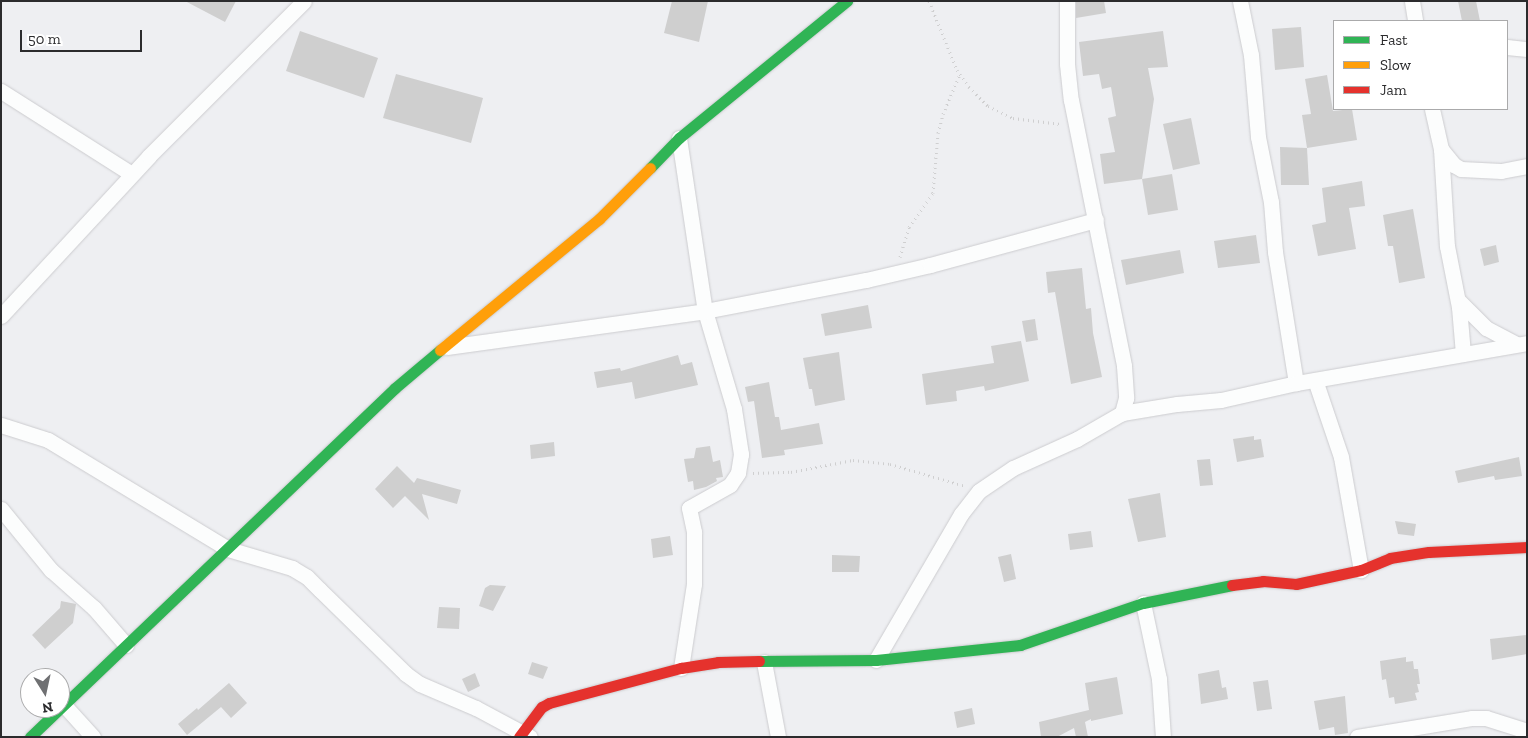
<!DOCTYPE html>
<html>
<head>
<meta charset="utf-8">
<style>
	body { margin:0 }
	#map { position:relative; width:1528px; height:738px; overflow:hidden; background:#eeeff2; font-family:"Zilla Slab",serif }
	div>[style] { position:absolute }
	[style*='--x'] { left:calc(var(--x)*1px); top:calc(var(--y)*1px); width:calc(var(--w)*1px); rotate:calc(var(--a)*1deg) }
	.building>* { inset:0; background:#cfcfcf }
	.path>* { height:3px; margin-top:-1.5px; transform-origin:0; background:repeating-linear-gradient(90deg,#cfcfd0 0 1px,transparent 0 5px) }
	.roads { filter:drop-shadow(0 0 1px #cccccf) drop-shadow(0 0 1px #cccccf) }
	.street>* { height:15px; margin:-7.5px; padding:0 7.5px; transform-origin:7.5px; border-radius:7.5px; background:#fcfdfd }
	.fast>* { height:11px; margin:-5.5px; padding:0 5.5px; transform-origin:5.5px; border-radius:5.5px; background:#30b455 }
	.slow>* { height:11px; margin:-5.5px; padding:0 5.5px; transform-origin:5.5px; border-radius:5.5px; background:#ff9f0a }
	.jam>* { height:11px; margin:-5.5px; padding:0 5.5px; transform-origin:5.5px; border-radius:5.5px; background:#e5322d }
	span { translate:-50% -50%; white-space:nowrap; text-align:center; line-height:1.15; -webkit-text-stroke:4px #fff; paint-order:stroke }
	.frame { position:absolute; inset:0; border:2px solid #2b2b2d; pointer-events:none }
	.legend { position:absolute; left:1333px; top:20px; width:175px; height:90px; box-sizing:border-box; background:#fff; border:1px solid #aaaaab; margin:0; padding:6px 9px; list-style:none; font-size:15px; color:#2b2b2d }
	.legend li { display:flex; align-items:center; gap:10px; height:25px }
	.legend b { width:25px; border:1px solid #aaaaab }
	.north { position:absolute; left:20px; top:668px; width:50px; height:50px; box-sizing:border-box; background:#fff; border:1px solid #aaaaab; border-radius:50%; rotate:170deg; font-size:14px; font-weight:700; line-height:20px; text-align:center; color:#2b2b2d }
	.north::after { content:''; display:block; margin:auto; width:18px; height:22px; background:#6f7072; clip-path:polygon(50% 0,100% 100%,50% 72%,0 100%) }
	.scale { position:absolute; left:20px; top:30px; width:122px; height:22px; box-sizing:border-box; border:2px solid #2b2b2d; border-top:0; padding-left:6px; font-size:15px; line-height:18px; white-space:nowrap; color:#2b2b2d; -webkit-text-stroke:4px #fff; paint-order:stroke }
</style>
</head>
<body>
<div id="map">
	<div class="building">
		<div style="clip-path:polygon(185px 1px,236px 1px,225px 22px)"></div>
		<div style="clip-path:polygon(672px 1px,708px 1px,699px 42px,664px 33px)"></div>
		<div style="clip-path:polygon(1076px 1px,1104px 1px,1106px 13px,1076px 18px)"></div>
		<div style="clip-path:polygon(1458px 1px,1476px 1px,1480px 21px,1462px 21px)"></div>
		<div style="clip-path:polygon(1301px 27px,1304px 67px,1275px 70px,1272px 29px)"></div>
		<div style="clip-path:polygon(300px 31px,378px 58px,364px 98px,286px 71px)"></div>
		<div style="clip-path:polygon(1163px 31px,1168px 67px,1148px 68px,1154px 99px,1142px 179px,1104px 184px,1100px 154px,1115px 152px,1108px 118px,1116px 116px,1111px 87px,1102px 89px,1099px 74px,1083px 76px,1079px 42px)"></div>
		<div style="clip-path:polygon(396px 74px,483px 98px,471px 143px,383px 118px)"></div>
		<div style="clip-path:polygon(1327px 75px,1333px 111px,1352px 109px,1357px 140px,1307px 148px,1302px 115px,1311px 114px,1305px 79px)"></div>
		<div style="clip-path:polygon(1191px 118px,1200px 164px,1173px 170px,1163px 124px)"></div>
		<div style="clip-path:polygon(1280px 147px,1307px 148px,1309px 185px,1281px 185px)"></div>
		<div style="clip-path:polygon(1172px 174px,1178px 210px,1148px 215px,1142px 179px)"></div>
		<div style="clip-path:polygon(1362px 181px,1365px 206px,1349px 208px,1356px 249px,1318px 256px,1312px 225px,1326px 222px,1322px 188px)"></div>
		<div style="clip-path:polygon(1413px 209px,1425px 278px,1399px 283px,1393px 246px,1388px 246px,1383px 215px)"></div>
		<div style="clip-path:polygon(1256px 235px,1260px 263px,1218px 268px,1214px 241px)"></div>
		<div style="clip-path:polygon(1496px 245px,1499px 262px,1484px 266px,1480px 249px)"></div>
		<div style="clip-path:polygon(1180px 250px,1184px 273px,1126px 285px,1121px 260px)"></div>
		<div style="clip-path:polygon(1082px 268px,1086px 309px,1091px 308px,1093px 333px,1102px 377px,1071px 384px,1055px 292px,1048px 293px,1046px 272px)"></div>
		<div style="clip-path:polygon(868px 305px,872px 328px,825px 336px,821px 314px)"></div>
		<div style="clip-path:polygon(1035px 319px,1038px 340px,1026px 342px,1022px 321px)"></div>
		<div style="clip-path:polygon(1021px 341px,1029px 381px,985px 391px,984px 386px,956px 391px,957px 401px,926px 405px,922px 374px,994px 363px,991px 346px)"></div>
		<div style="clip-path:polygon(839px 352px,845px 400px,815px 406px,812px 389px,809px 389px,803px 358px)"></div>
		<div style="clip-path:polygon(678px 355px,681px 365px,692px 362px,698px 385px,635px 399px,632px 382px,597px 388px,594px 372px,620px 368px,621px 371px)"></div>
		<div style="clip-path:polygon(769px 382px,775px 417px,779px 417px,781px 430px,819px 423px,823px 444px,784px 450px,785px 455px,762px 458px,754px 401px,748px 402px,745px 387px)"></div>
		<div style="clip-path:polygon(1254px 436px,1254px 440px,1261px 439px,1264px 457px,1237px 462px,1233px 439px)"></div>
		<div style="clip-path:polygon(554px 442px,555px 456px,531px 459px,530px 445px)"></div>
		<div style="clip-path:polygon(710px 446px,713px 462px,720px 460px,723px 477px,716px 478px,717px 481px,706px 487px,694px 490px,693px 481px,688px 482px,684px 459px,694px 458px,696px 448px)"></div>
		<div style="clip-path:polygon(1519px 457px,1522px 476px,1495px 480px,1494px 476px,1458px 483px,1455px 471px)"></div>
		<div style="clip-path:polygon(1210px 459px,1213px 485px,1200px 486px,1197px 460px)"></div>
		<div style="clip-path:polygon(397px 466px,414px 483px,417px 478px,461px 490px,457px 504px,422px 494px,429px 520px,405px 496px,393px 508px,375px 489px)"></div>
		<div style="clip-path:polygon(1160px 493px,1166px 537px,1138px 542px,1128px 499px)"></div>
		<div style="clip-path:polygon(1395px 521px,1416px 524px,1414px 536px,1398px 534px)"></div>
		<div style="clip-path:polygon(1091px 531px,1093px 547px,1070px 550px,1068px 534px)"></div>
		<div style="clip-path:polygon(670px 536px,673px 555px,653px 558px,651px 539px)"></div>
		<div style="clip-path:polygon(1011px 554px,1016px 579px,1004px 582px,998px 557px)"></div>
		<div style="clip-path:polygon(832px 555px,860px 556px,859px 572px,832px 572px)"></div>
		<div style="clip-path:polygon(490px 585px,506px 586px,493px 611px,479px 606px,485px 588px)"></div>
		<div style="clip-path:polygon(61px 601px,76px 604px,73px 623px,45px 649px,32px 635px,60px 608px)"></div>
		<div style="clip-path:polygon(439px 607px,460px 608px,459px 629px,437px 628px)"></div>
		<div style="clip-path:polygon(1527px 635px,1527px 654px,1492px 660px,1490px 639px)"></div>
		<div style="clip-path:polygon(1406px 657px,1406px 662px,1413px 661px,1414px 669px,1418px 669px,1420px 684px,1417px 684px,1419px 692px,1415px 693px,1417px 700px,1395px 704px,1394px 697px,1389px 698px,1386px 679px,1382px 680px,1380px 661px)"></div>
		<div style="clip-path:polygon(532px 662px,548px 667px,543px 679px,528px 674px)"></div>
		<div style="clip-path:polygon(1219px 670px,1222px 688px,1226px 687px,1228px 699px,1201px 704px,1198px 674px)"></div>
		<div style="clip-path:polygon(475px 673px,480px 686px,468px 692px,462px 679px)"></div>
		<div style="clip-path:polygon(1117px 677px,1123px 714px,1091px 721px,1091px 719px,1085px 722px,1088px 737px,1076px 737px,1074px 728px,1057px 737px,1041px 737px,1039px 722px,1089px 710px,1085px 683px)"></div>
		<div style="clip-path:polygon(1268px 680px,1272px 709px,1257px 711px,1253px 682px)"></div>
		<div style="clip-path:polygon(229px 683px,247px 703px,231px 718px,221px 707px,187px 735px,178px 724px,197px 708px,198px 710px)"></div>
		<div style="clip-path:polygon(1345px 696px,1348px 733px,1335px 735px,1334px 727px,1319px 730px,1314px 701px)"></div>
		<div style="clip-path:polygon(972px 708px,975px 724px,957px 728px,954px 712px)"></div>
	</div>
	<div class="path">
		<div style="--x:929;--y:1;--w:74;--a:67.9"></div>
		<div style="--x:957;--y:70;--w:21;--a:55"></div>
		<div style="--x:969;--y:87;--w:27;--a:45"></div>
		<div style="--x:988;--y:106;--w:28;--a:26"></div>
		<div style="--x:1013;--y:118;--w:48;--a:7.1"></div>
		<div style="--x:900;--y:257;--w:31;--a:-73"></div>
		<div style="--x:909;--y:227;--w:42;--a:-54.8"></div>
		<div style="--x:933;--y:193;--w:60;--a:-85.2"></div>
		<div style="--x:938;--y:133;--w:20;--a:-75"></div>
		<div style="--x:943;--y:114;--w:43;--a:-67"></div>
		<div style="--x:753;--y:473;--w:38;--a:-2"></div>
		<div style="--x:791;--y:472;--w:63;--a:-11"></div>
		<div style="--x:853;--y:460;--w:37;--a:6"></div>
		<div style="--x:890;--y:464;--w:78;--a:16.3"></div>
	</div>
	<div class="roads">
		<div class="street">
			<div style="--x:1067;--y:1;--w:63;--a:90"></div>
			<div style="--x:1067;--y:64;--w:36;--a:84"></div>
			<div style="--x:1071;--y:100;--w:271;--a:78.7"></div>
			<div style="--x:1124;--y:366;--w:32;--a:86"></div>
			<div style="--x:1126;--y:398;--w:16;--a:105"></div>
			<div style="--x:1240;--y:1;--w:55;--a:78.5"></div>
			<div style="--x:1251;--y:55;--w:82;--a:85.1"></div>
			<div style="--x:1258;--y:137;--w:66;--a:78.7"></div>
			<div style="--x:1271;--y:202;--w:50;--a:85.4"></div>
			<div style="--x:1275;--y:252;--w:133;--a:80.9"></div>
			<div style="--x:1412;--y:1;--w:20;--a:81"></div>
			<div style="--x:1507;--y:47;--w:20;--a:6"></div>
			<div style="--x:1;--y:91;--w:155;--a:32.4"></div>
			<div style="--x:1432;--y:109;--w:41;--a:77.3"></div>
			<div style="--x:1441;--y:149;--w:21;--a:51"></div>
			<div style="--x:1454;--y:165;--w:8;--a:30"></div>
			<div style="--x:1461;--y:169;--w:40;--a:2.9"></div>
			<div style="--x:1501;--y:171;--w:26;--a:-11"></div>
			<div style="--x:679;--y:138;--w:175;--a:81.5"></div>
			<div style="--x:705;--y:311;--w:102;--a:73.5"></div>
			<div style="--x:734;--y:409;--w:46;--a:81.2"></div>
			<div style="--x:741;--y:454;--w:19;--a:99"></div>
			<div style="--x:738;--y:473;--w:14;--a:124"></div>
			<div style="--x:730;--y:485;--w:47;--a:150.7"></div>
			<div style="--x:689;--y:508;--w:25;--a:78"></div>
			<div style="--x:694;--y:532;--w:52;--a:90"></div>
			<div style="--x:694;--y:584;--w:85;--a:98.8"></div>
			<div style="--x:1441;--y:149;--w:97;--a:86.5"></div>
			<div style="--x:1447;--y:246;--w:62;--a:78.9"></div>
			<div style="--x:1459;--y:307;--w:47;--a:85.1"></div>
			<div style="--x:1458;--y:300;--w:40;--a:45"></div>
			<div style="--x:1486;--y:328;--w:34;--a:28"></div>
			<div style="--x:1;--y:316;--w:218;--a:-47.2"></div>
			<div style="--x:149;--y:156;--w:219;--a:-45"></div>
			<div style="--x:447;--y:347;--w:260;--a:-7.9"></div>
			<div style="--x:705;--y:311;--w:164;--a:-10.9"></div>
			<div style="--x:866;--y:280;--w:66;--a:-13.2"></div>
			<div style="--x:930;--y:265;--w:172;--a:-15.2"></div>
			<div style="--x:1315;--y:380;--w:81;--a:71.3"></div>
			<div style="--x:1341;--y:457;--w:115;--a:80"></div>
			<div style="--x:1;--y:425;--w:49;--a:17.7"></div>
			<div style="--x:48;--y:440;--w:210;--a:31.2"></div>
			<div style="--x:228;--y:549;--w:67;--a:16.5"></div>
			<div style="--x:292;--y:568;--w:17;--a:31"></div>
			<div style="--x:307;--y:577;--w:18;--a:45"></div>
			<div style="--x:320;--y:590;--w:120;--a:44.3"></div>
			<div style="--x:406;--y:674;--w:17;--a:36"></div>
			<div style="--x:420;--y:684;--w:61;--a:23.2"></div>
			<div style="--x:476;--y:708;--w:61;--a:28.2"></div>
			<div style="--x:1;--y:509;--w:79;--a:50.7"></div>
			<div style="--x:51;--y:570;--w:57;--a:41.5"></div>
			<div style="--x:94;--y:608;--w:49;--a:49.1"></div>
			<div style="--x:1143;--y:603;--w:78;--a:78.1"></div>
			<div style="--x:1159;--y:679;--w:58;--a:86.1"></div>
			<div style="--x:876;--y:660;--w:169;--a:-59.8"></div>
			<div style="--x:961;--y:514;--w:29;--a:-52"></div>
			<div style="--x:979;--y:491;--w:41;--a:-34.1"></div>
			<div style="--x:1013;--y:468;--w:70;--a:-24.4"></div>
			<div style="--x:1077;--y:439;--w:52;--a:-30"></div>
			<div style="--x:1122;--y:413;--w:56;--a:-9.3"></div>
			<div style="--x:1177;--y:404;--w:44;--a:-5.2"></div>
			<div style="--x:1221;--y:400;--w:77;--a:-12.8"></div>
			<div style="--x:1296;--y:383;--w:234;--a:-9.8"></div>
			<div style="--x:764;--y:662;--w:76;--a:79.4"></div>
			<div style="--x:64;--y:705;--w:43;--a:47.8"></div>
			<div style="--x:1357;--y:737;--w:117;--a:-9.4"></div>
			<div style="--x:1472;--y:718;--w:14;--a:0"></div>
			<div style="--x:1486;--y:718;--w:43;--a:17.6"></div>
		</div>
		<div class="fast">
			<div style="--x:650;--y:168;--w:42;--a:-46"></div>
			<div style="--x:679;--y:138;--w:217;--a:-39.2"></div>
			<div style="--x:759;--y:661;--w:117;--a:-0.5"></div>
			<div style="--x:876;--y:660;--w:145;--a:-5.9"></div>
			<div style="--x:1020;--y:645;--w:130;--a:-18.9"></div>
			<div style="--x:1143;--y:603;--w:91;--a:-11.4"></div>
			<div style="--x:30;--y:737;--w:505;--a:-43.72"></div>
			<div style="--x:395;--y:388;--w:59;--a:-40.2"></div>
		</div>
		<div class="slow">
			<div style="--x:440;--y:350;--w:206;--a:-39.5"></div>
			<div style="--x:599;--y:219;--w:72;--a:-45"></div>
		</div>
		<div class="jam">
			<div style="--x:1232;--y:585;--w:31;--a:-7"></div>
			<div style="--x:1263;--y:581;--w:33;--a:5"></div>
			<div style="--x:1296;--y:584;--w:66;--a:-12.2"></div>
			<div style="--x:1361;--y:570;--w:31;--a:-22"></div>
			<div style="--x:1390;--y:558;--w:39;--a:-9"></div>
			<div style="--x:1429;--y:552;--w:98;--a:-2.9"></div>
			<div style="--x:519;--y:737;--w:38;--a:-53"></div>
			<div style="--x:542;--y:707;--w:8;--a:-30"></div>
			<div style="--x:549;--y:703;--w:137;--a:-14.9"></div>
			<div style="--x:681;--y:668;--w:37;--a:-9"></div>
			<div style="--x:718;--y:662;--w:41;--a:-1.4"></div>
		</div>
	</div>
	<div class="frame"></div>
	<ul class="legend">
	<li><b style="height:6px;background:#30b455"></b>Fast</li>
	<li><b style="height:6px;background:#ff9f0a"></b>Slow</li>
	<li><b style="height:6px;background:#e5322d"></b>Jam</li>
	</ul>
	<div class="north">N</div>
	<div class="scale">50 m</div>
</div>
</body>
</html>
